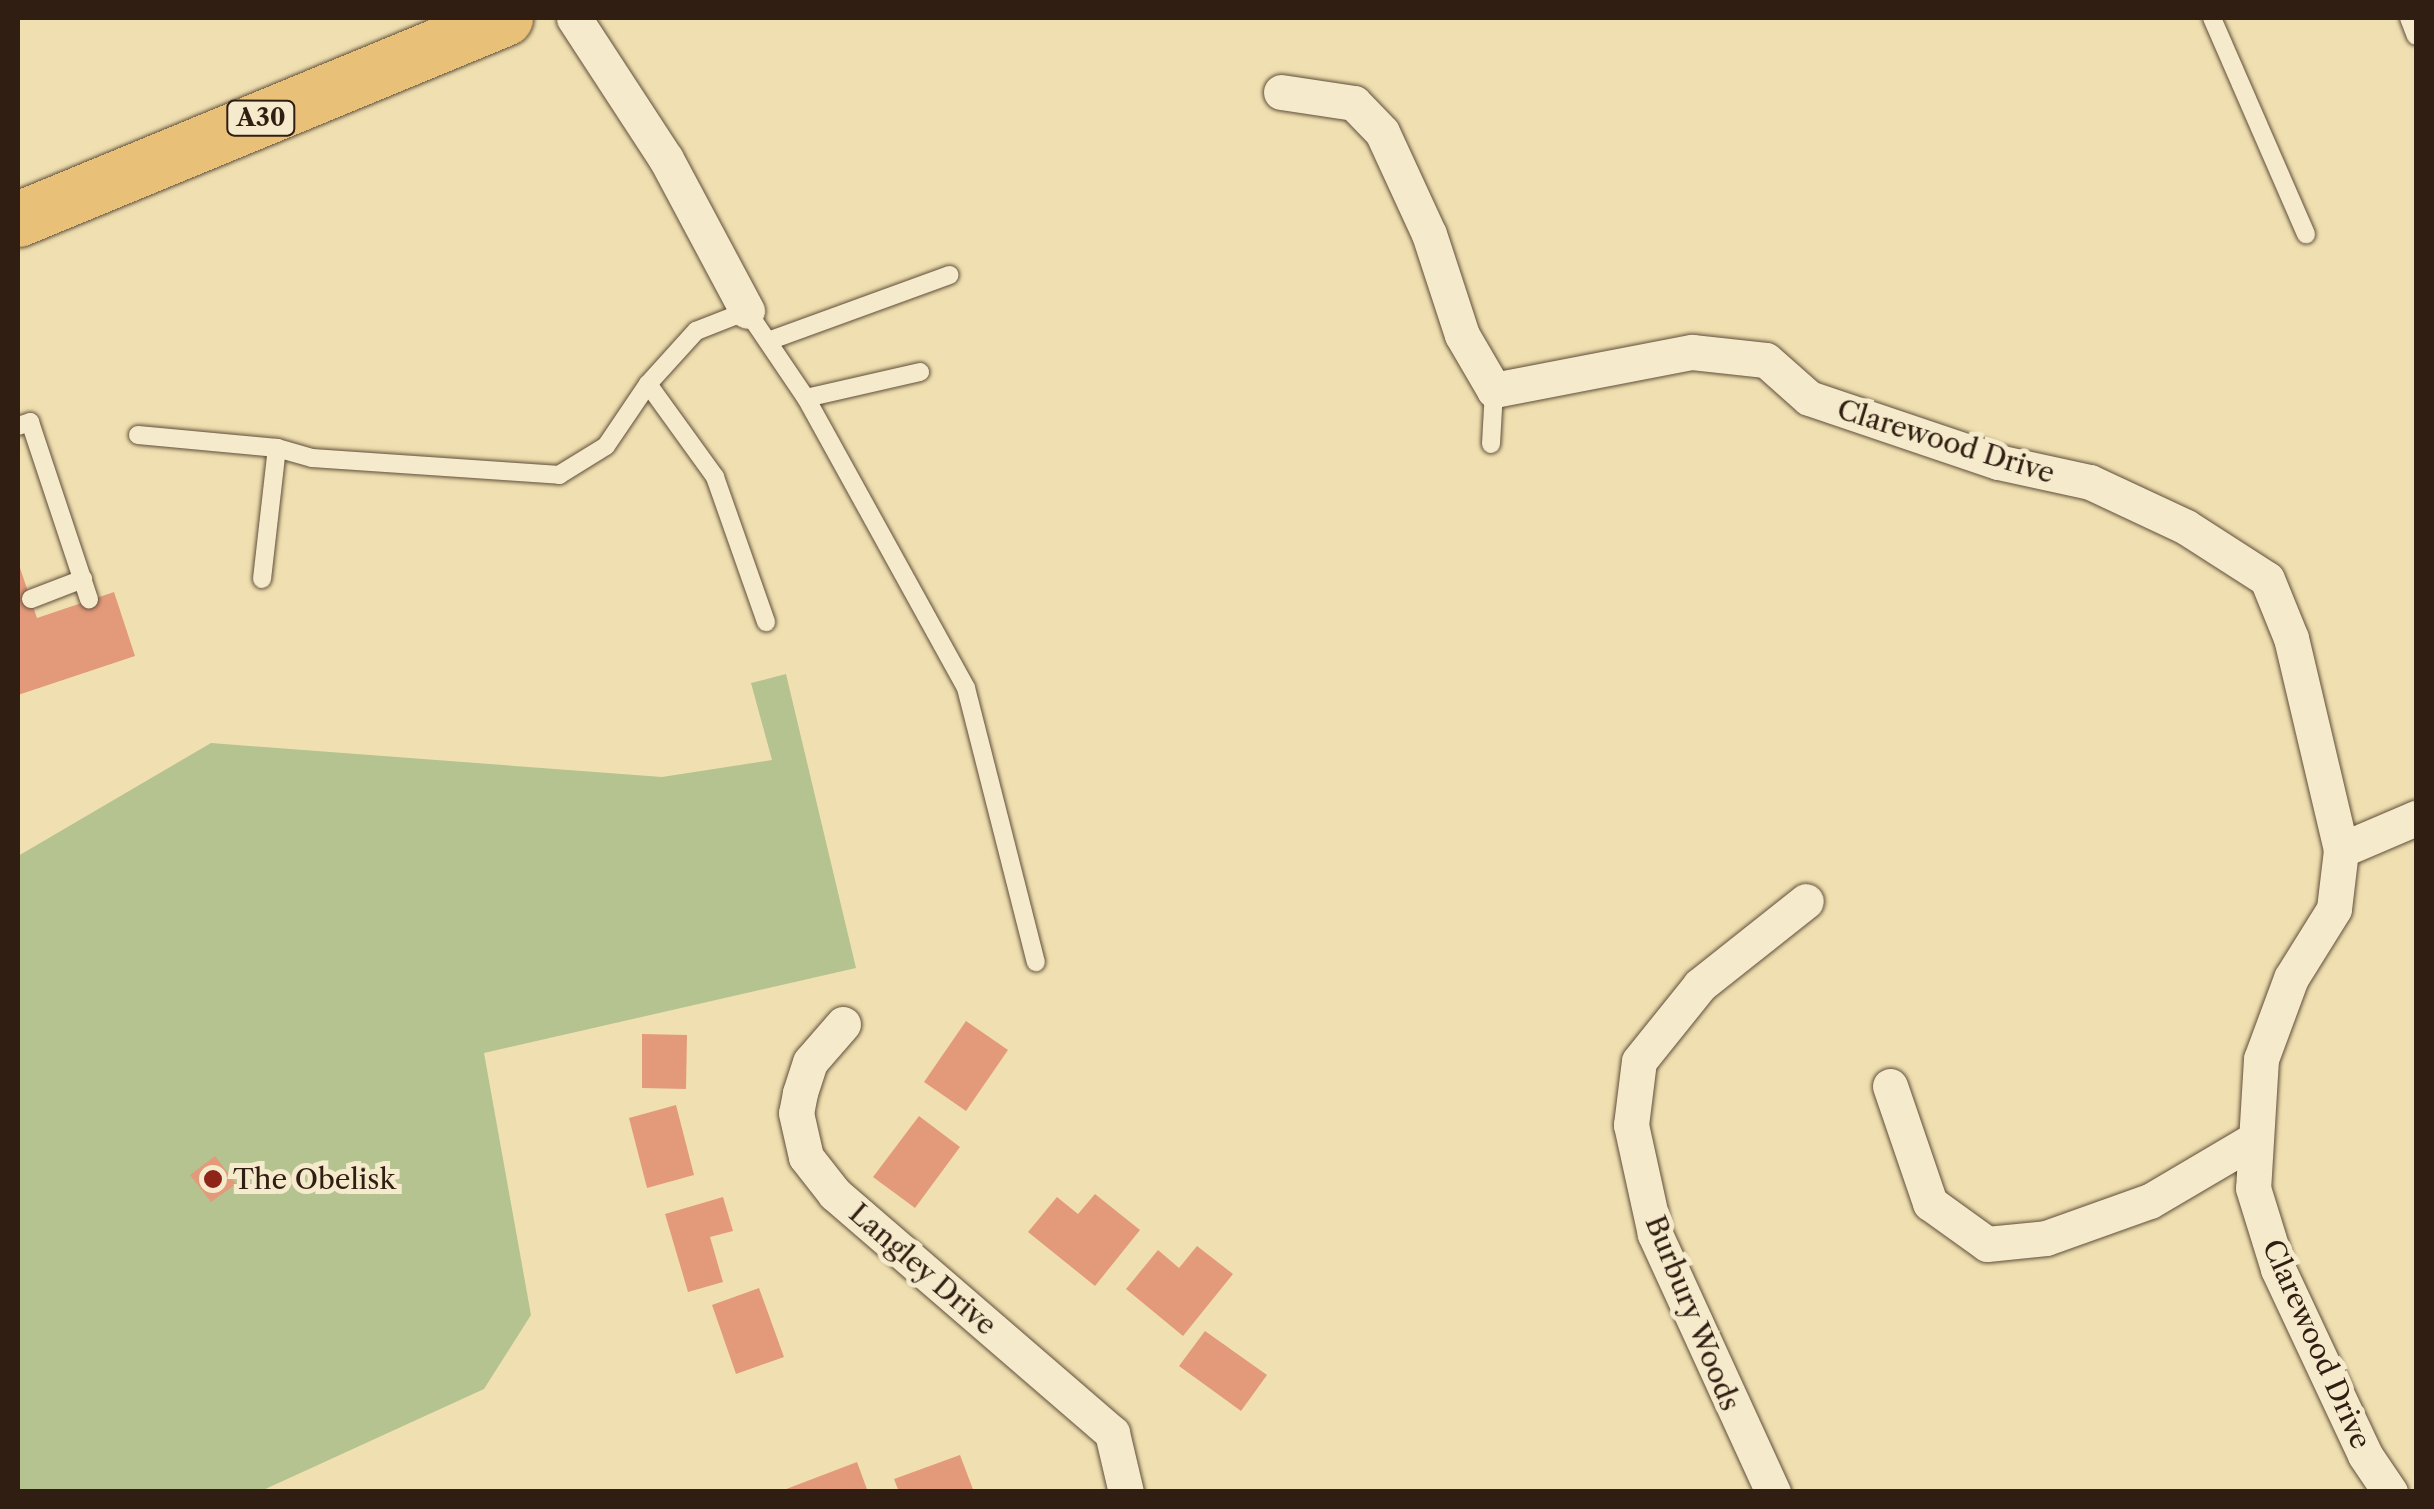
<!DOCTYPE html>
<html>
<head>
<meta charset="utf-8">
<style>
	body { margin:0 }
	#map { position:relative; width:2434px; height:1509px; overflow:hidden; background:#f0e0b1; font-family:"Libre Caslon Text",serif }
	div>[style] { position:absolute }
	[style*='--x'] { left:calc(var(--x)*1px); top:calc(var(--y)*1px); width:calc(var(--w)*1px); rotate:calc(var(--a)*1deg) }
	.green>* { inset:0; background:#b4c390 }
	.building>* { inset:0; background:#e39a7a }
	.roads { filter:drop-shadow(0 0 2px #604e3a) drop-shadow(0 0 2px #604e3a) }
	.lane>* { height:18px; margin:-9px; padding:0 9px; transform-origin:9px; border-radius:9px; background:#f5ebcc }
	.street>* { height:35px; margin:-17.5px; padding:0 17.5px; transform-origin:17.5px; border-radius:17.5px; background:#f5ebcc }
	.primary>* { height:55px; margin:-27.5px; padding:0 27.5px; transform-origin:27.5px; border-radius:27.5px; background:#e8c078 }
	.dots>* { width:28px; height:28px; translate:-50% -50%; box-sizing:border-box; border:5px solid #f5ebcc; border-radius:50% }
	span { translate:-50% -50%; white-space:nowrap; text-align:center; line-height:1.15; -webkit-text-stroke:10px #f5ebcc; paint-order:stroke }
	.shield-label span { padding:2px 8px; background:#f5ebcc; border:2px solid; border-radius:8px; -webkit-text-stroke-width:0 }
	.shield-label { font-size:25px; color:#301e12; font-weight:700 }
	.street-label { font-size:28px; color:#301e12 }
	.poi-label { font-size:28px; color:#301e12 }
	.left { translate:0 -50%; text-align:left }
	.frame { position:absolute; inset:0; border:20px solid #301e12; pointer-events:none }
</style>
</head>
<body>
<div id="map">
	<div class="green">
		<div style="clip-path:polygon(786px 674px,856px 968px,484px 1053px,531px 1315px,484px 1389px,261px 1491px,18px 1492px,18px 856px,211px 743px,662px 777px,772px 760px,751px 683px)"></div>
	</div>
	<div class="building">
		<div style="clip-path:polygon(18px 562px,37px 618px,114px 592px,135px 656px,18px 695px)"></div>
		<div style="clip-path:polygon(966px 1021px,1008px 1050px,966px 1111px,924px 1082px)"></div>
		<div style="clip-path:polygon(642px 1034px,687px 1035px,686px 1089px,642px 1088px)"></div>
		<div style="clip-path:polygon(676px 1105px,694px 1175px,647px 1188px,629px 1118px)"></div>
		<div style="clip-path:polygon(919px 1116px,960px 1147px,915px 1208px,873px 1177px)"></div>
		<div style="clip-path:polygon(215px 1156px,236px 1184px,211px 1202px,190px 1175px)"></div>
		<div style="clip-path:polygon(1095px 1194px,1140px 1230px,1095px 1286px,1028px 1232px,1057px 1197px,1078px 1214px)"></div>
		<div style="clip-path:polygon(723px 1197px,733px 1231px,710px 1237px,723px 1282px,688px 1292px,665px 1214px)"></div>
		<div style="clip-path:polygon(1197px 1246px,1233px 1274px,1183px 1336px,1126px 1289px,1158px 1250px,1179px 1268px)"></div>
		<div style="clip-path:polygon(759px 1288px,784px 1357px,736px 1374px,712px 1305px)"></div>
		<div style="clip-path:polygon(1205px 1331px,1267px 1375px,1241px 1411px,1179px 1366px)"></div>
		<div style="clip-path:polygon(960px 1455px,974px 1492px,899px 1492px,894px 1479px)"></div>
		<div style="clip-path:polygon(857px 1462px,868px 1492px,781px 1492px,781px 1491px)"></div>
	</div>
	<div class="roads">
		<div class="lane">
			<div style="--x:2212;--y:18;--w:236;--a:66.5"></div>
			<div style="--x:2409;--y:18;--w:19;--a:69"></div>
			<div style="--x:771;--y:340;--w:190;--a:-20"></div>
			<div style="--x:648;--y:384;--w:115;--a:54.2"></div>
			<div style="--x:715;--y:477;--w:154;--a:70.6"></div>
			<div style="--x:806;--y:398;--w:117;--a:-12.8"></div>
			<div style="--x:18;--y:426;--w:13;--a:-18"></div>
			<div style="--x:30;--y:422;--w:187;--a:71.6"></div>
			<div style="--x:138;--y:435;--w:140;--a:5.3"></div>
			<div style="--x:277;--y:448;--w:36;--a:16"></div>
			<div style="--x:312;--y:458;--w:248;--a:3.9"></div>
			<div style="--x:559;--y:475;--w:55;--a:-31.7"></div>
			<div style="--x:606;--y:446;--w:75;--a:-55.9"></div>
			<div style="--x:648;--y:384;--w:72;--a:-47.8"></div>
			<div style="--x:696;--y:331;--w:55;--a:-21.4"></div>
			<div style="--x:747;--y:311;--w:105;--a:55.9"></div>
			<div style="--x:806;--y:398;--w:331;--a:61.1"></div>
			<div style="--x:966;--y:688;--w:283;--a:75.7"></div>
			<div style="--x:1491;--y:444;--w:54;--a:-86.8"></div>
			<div style="--x:262;--y:579;--w:132;--a:-83.5"></div>
			<div style="--x:31;--y:599;--w:56;--a:-21"></div>
		</div>
		<div class="street">
			<div style="--x:574;--y:18;--w:168;--a:56.9"></div>
			<div style="--x:666;--y:159;--w:172;--a:61.9"></div>
			<div style="--x:1281;--y:92;--w:74;--a:8.6"></div>
			<div style="--x:1354;--y:103;--w:40;--a:46"></div>
			<div style="--x:1382;--y:132;--w:112;--a:65.3"></div>
			<div style="--x:1429;--y:234;--w:106;--a:71.9"></div>
			<div style="--x:1462;--y:335;--w:64;--a:59.8"></div>
			<div style="--x:1494;--y:390;--w:202;--a:-10.9"></div>
			<div style="--x:1692;--y:352;--w:74;--a:6.2"></div>
			<div style="--x:1766;--y:360;--w:57;--a:41.5"></div>
			<div style="--x:1809;--y:398;--w:200;--a:18.7"></div>
			<div style="--x:1998;--y:462;--w:94;--a:12.3"></div>
			<div style="--x:2090;--y:482;--w:106;--a:25.1"></div>
			<div style="--x:2186;--y:527;--w:96;--a:32.7"></div>
			<div style="--x:2267;--y:579;--w:64;--a:67.9"></div>
			<div style="--x:2291;--y:638;--w:218;--a:76.7"></div>
			<div style="--x:2341;--y:850;--w:59;--a:96.8"></div>
			<div style="--x:2334;--y:909;--w:81;--a:121.9"></div>
			<div style="--x:2291;--y:978;--w:86;--a:110.3"></div>
			<div style="--x:2261;--y:1059;--w:129;--a:93.5"></div>
			<div style="--x:2253;--y:1188;--w:85;--a:72.8"></div>
			<div style="--x:2278;--y:1269;--w:205;--a:64.9"></div>
			<div style="--x:2365;--y:1455;--w:45;--a:56"></div>
			<div style="--x:2341;--y:850;--w:82;--a:-23.1"></div>
			<div style="--x:843;--y:1024;--w:50;--a:131"></div>
			<div style="--x:810;--y:1062;--w:33;--a:108"></div>
			<div style="--x:800;--y:1093;--w:20;--a:101"></div>
			<div style="--x:796;--y:1113;--w:45;--a:77.2"></div>
			<div style="--x:806;--y:1157;--w:47;--a:51.9"></div>
			<div style="--x:835;--y:1194;--w:366;--a:40.8"></div>
			<div style="--x:1112;--y:1433;--w:61;--a:76.7"></div>
			<div style="--x:1890;--y:1086;--w:124;--a:71.1"></div>
			<div style="--x:1930;--y:1203;--w:70;--a:35.7"></div>
			<div style="--x:1987;--y:1244;--w:59;--a:-5.8"></div>
			<div style="--x:2046;--y:1238;--w:110;--a:-19.6"></div>
			<div style="--x:2150;--y:1201;--w:118;--a:-30.5"></div>
			<div style="--x:1773;--y:1492;--w:284;--a:-114.6"></div>
			<div style="--x:1655;--y:1234;--w:112;--a:-102.4"></div>
			<div style="--x:1631;--y:1125;--w:64;--a:-82.9"></div>
			<div style="--x:1639;--y:1061;--w:97;--a:-51.2"></div>
			<div style="--x:1700;--y:985;--w:135;--a:-38.4"></div>
		</div>
		<div class="primary">
			<div style="--x:18;--y:219;--w:527;--a:-22.43"></div>
		</div>
	</div>
	<div class="dots">
		<div style="left:213px;top:1179px;background:#8f2418"></div>
	</div>
	<div class="shield-label">
		<span style="left:261px;top:118px">A30</span>
	</div>
	<div class="street-label">
		<span style="left:1946px;top:441px;rotate:17deg">Clarewood Drive</span>
		<span style="left:923px;top:1269px;rotate:41deg">Langley Drive</span>
		<span style="left:1693px;top:1313px;rotate:68deg">Burbury Woods</span>
		<span style="left:2317px;top:1344px;rotate:66deg">Clarewood Drive</span>
	</div>
	<div class="poi-label">
		<span class="left" style="left:233px;top:1179px">The Obelisk</span>
	</div>
	<div class="frame"></div>
</div>
</body>
</html>
